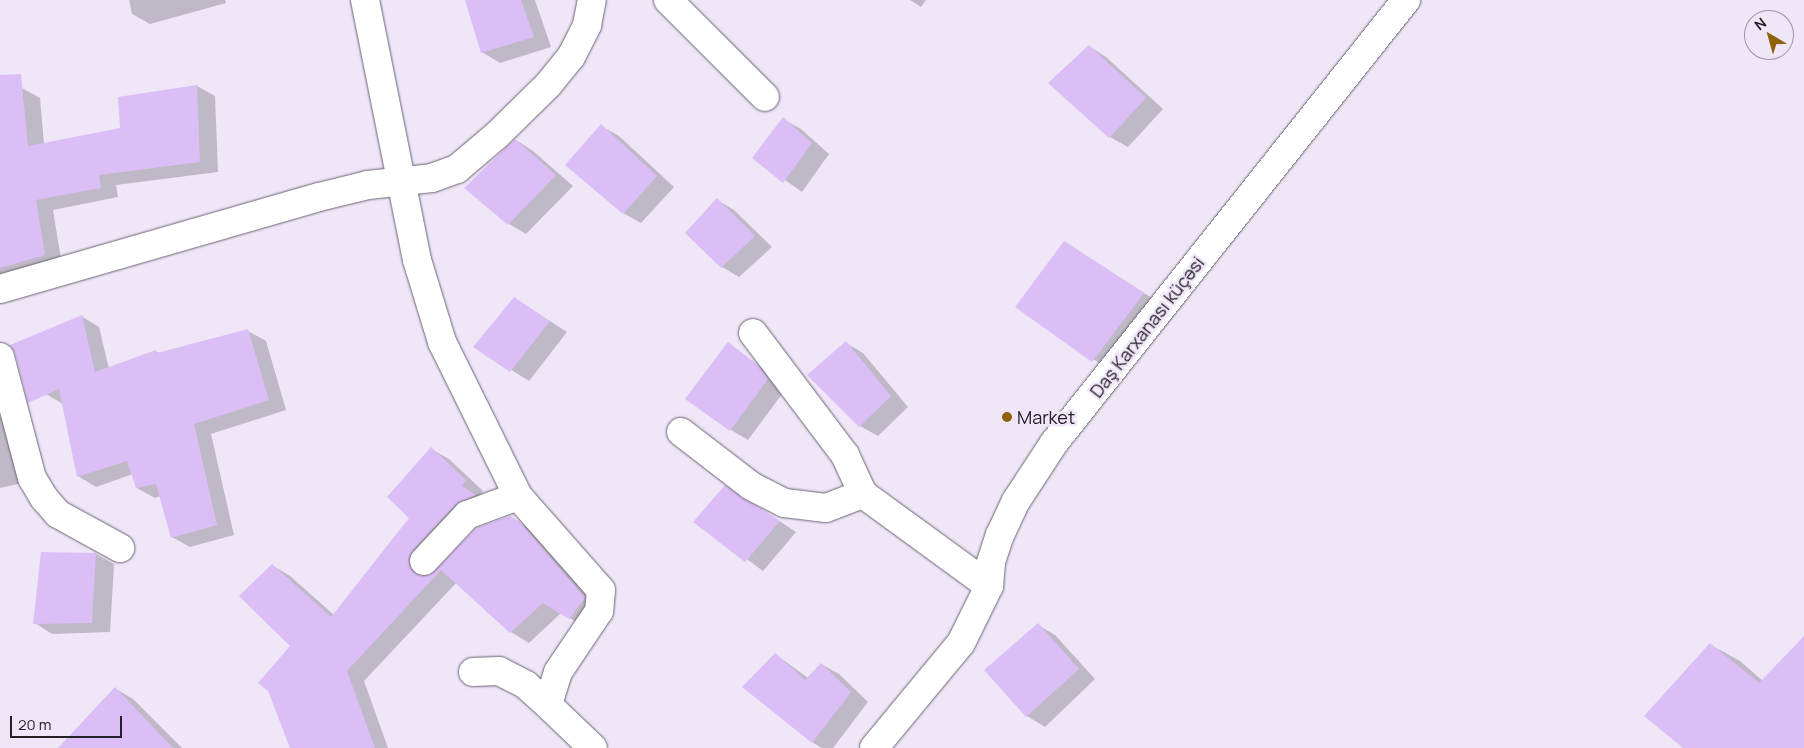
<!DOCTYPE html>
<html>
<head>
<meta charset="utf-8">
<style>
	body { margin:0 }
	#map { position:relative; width:1804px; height:748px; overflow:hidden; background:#efe6f8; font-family:Manrope,sans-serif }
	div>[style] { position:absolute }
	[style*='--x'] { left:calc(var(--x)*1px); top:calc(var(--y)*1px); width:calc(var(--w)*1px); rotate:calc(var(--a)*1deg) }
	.shadow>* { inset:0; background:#0003 }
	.building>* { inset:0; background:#dcbef6 }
	.roads { filter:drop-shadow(0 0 1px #6b6372) drop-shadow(0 0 1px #6b6372) }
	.minor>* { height:28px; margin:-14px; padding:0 14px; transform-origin:14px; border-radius:14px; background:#fff }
	.dots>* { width:14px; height:14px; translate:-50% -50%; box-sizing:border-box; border:2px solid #efe6f8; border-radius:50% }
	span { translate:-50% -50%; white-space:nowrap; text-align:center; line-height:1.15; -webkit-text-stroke:5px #efe6f8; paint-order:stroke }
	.street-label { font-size:18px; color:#232026 }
	.poi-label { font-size:18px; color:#232026 }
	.left { translate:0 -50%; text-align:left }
	.north { position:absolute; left:1744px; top:10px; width:50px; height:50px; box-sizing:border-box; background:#efe6f8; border:1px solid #9d97a4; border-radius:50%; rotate:322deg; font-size:14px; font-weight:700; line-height:20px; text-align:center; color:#232026 }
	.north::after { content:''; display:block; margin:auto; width:18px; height:22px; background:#8f610b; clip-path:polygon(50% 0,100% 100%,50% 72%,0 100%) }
	.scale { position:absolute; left:10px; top:716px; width:112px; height:22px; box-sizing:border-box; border:2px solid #232026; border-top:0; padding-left:6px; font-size:15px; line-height:18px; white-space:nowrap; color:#232026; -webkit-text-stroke:4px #efe6f8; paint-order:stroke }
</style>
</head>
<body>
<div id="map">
	<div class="shadow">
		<div style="clip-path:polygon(129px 0,225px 0,226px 3px,150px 24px,132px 14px)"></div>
		<div style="clip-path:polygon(466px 0,535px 0,551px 47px,500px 63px,482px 52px)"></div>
		<div style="clip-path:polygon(910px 0,926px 0,921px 7px)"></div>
		<div style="clip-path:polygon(1089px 46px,1106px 57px,1163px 109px,1128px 147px,1110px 137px)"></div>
		<div style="clip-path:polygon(197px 86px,215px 96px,218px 172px,116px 185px,118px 197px,53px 210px,62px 265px,9px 280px,0 275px,0 92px,22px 88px,40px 98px,44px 144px,121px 129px,119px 98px)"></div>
		<div style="clip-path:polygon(783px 119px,801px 129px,829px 154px,802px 192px,754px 158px)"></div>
		<div style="clip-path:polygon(601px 126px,619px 136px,674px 187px,641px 223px,623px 213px)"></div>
		<div style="clip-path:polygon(516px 140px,533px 151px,573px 186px,526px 234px,509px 224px)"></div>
		<div style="clip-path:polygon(717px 200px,734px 210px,772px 247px,739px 277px,722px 267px)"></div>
		<div style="clip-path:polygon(1065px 242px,1161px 304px,1111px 371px,1016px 307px)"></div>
		<div style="clip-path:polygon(515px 299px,567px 332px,529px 381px,475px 347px)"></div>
		<div style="clip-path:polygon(81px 316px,99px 327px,109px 369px,156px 351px,161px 354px,248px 331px,266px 341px,286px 410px,211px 434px,234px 535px,190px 547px,172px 537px,161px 496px,155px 498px,137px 488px,133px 474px,96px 487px,78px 476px,63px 404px,46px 394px)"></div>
		<div style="clip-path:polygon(846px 343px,863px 353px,908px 407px,878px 436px,860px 426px,809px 375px)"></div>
		<div style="clip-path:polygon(728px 344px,775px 377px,785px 390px,748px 440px,731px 430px)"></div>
		<div style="clip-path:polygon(0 416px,13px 424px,31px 481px,0 488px)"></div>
		<div style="clip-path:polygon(431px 449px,449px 459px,483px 491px,426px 569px,429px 578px,510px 517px,538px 534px,602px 606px,587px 628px,561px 613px,529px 643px,511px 632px,457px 582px,364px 681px,388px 748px,291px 748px,292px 646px,272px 565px,290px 576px,334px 615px,410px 518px)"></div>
		<div style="clip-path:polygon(743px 497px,796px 532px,763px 571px,695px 521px)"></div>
		<div style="clip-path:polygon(96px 554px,114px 564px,110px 632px,52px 634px,35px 623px)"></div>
		<div style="clip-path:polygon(1038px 625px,1055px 635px,1095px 679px,1045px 727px,1027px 716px,986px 670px)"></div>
		<div style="clip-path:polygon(1804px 637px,1804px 748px,1683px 748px,1711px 645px,1740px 661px,1763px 681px)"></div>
		<div style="clip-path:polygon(775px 654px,808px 678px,821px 664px,839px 674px,868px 702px,833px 748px,822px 748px,812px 742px)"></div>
		<div style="clip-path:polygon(116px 689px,133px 699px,182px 748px,85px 748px)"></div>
	</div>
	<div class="building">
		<div style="clip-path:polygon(465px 0,521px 0,534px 37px,481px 53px)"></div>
		<div style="clip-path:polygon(1089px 45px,1146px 98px,1109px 138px,1048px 83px)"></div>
		<div style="clip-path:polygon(21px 74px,28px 146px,120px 128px,118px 97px,197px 85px,200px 162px,99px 175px,101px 188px,36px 200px,45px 255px,0 268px,0 75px)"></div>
		<div style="clip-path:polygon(783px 117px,812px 143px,783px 183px,752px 158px)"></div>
		<div style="clip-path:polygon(601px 124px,657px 176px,623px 214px,565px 165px)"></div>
		<div style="clip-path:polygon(515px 139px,556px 175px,508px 225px,464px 188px)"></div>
		<div style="clip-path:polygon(717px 198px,755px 236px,721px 268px,685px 233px)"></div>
		<div style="clip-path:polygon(1064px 241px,1144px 293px,1092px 362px,1015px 307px)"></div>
		<div style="clip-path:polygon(514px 297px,550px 321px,510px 372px,473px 347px)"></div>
		<div style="clip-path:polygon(82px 315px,95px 372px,156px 350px,157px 353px,248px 329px,269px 400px,194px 424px,217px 525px,171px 538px,156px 484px,136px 488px,127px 461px,77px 477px,59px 389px,28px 403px,15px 353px,10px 345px)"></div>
		<div style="clip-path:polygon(846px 341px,891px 396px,859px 427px,807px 375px)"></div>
		<div style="clip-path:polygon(728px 342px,758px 365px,768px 379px,730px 431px,685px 399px)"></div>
		<div style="clip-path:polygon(431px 447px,466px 480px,462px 486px,476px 495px,456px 504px,413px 550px,409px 558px,413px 572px,429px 576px,476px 528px,510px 516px,520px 522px,585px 598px,569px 619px,543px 603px,510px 633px,441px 570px,347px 671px,375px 748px,290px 748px,268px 691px,258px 683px,290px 646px,239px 596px,272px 564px,331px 617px,409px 518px,387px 497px)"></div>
		<div style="clip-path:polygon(725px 485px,780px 521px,745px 562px,693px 522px)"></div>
		<div style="clip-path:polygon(41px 552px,96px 553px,92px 623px,33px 624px)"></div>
		<div style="clip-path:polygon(1038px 623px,1079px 669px,1026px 717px,984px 670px)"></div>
		<div style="clip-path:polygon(1804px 636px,1804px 748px,1683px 748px,1644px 716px,1710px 643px,1759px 683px)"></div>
		<div style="clip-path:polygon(775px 653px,805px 680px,821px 663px,851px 692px,812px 743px,742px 687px)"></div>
		<div style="clip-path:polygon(115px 687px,173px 748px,58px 748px)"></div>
	</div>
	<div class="roads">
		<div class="minor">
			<div style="--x:365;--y:0;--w:265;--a:78.7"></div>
			<div style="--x:417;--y:260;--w:86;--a:73"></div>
			<div style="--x:442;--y:342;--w:172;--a:63.7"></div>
			<div style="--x:518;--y:496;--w:125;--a:48.6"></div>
			<div style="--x:601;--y:590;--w:21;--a:95"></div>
			<div style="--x:599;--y:611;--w:73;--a:123.9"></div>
			<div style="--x:558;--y:672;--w:34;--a:107"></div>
			<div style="--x:548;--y:705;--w:62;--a:43.7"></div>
			<div style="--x:668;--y:0;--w:137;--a:45"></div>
			<div style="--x:0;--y:289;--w:332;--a:-16.1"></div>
			<div style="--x:319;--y:197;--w:50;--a:-13.8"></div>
			<div style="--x:368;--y:185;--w:64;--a:-6.2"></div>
			<div style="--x:432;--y:178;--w:27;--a:-20"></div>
			<div style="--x:457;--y:169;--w:52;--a:-40.4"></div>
			<div style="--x:497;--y:135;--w:71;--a:-44.4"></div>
			<div style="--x:548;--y:85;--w:36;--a:-51"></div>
			<div style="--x:571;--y:57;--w:36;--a:-63"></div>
			<div style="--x:587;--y:25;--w:25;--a:-79"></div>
			<div style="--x:753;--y:333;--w:153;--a:53"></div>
			<div style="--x:845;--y:455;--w:43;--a:65.2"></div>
			<div style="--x:863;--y:494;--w:156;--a:36.1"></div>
			<div style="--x:0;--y:357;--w:125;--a:75.2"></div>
			<div style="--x:32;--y:478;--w:23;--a:59"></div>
			<div style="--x:44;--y:498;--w:21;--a:49"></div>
			<div style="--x:58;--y:514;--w:71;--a:28.7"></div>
			<div style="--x:681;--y:432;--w:88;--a:37.6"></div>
			<div style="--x:751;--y:486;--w:38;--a:27"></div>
			<div style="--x:785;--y:503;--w:41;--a:7"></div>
			<div style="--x:826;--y:508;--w:40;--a:-21"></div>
			<div style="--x:424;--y:561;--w:63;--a:-46.9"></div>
			<div style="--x:467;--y:515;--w:54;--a:-20.4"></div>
			<div style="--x:473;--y:672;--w:26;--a:-2"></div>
			<div style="--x:499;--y:671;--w:30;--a:27"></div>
			<div style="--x:526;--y:685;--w:30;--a:42"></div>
			<div style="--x:874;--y:748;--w:136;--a:-50.4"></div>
			<div style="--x:961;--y:643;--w:64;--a:-63.8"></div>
			<div style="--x:989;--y:586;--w:24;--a:-85"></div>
			<div style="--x:991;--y:562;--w:28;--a:-72"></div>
			<div style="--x:1000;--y:535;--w:38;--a:-65"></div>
			<div style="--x:1016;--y:501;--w:69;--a:-56.8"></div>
			<div style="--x:1054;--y:443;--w:566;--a:-51.53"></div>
		</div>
	</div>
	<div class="dots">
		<div style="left:1007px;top:417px;background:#8f610b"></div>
	</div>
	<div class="street-label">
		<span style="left:1147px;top:327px;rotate:-52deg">Daş Karxanası küçəsi</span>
	</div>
	<div class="poi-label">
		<span class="left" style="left:1017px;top:417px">Market</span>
	</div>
	<div class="north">N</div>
	<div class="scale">20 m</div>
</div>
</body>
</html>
